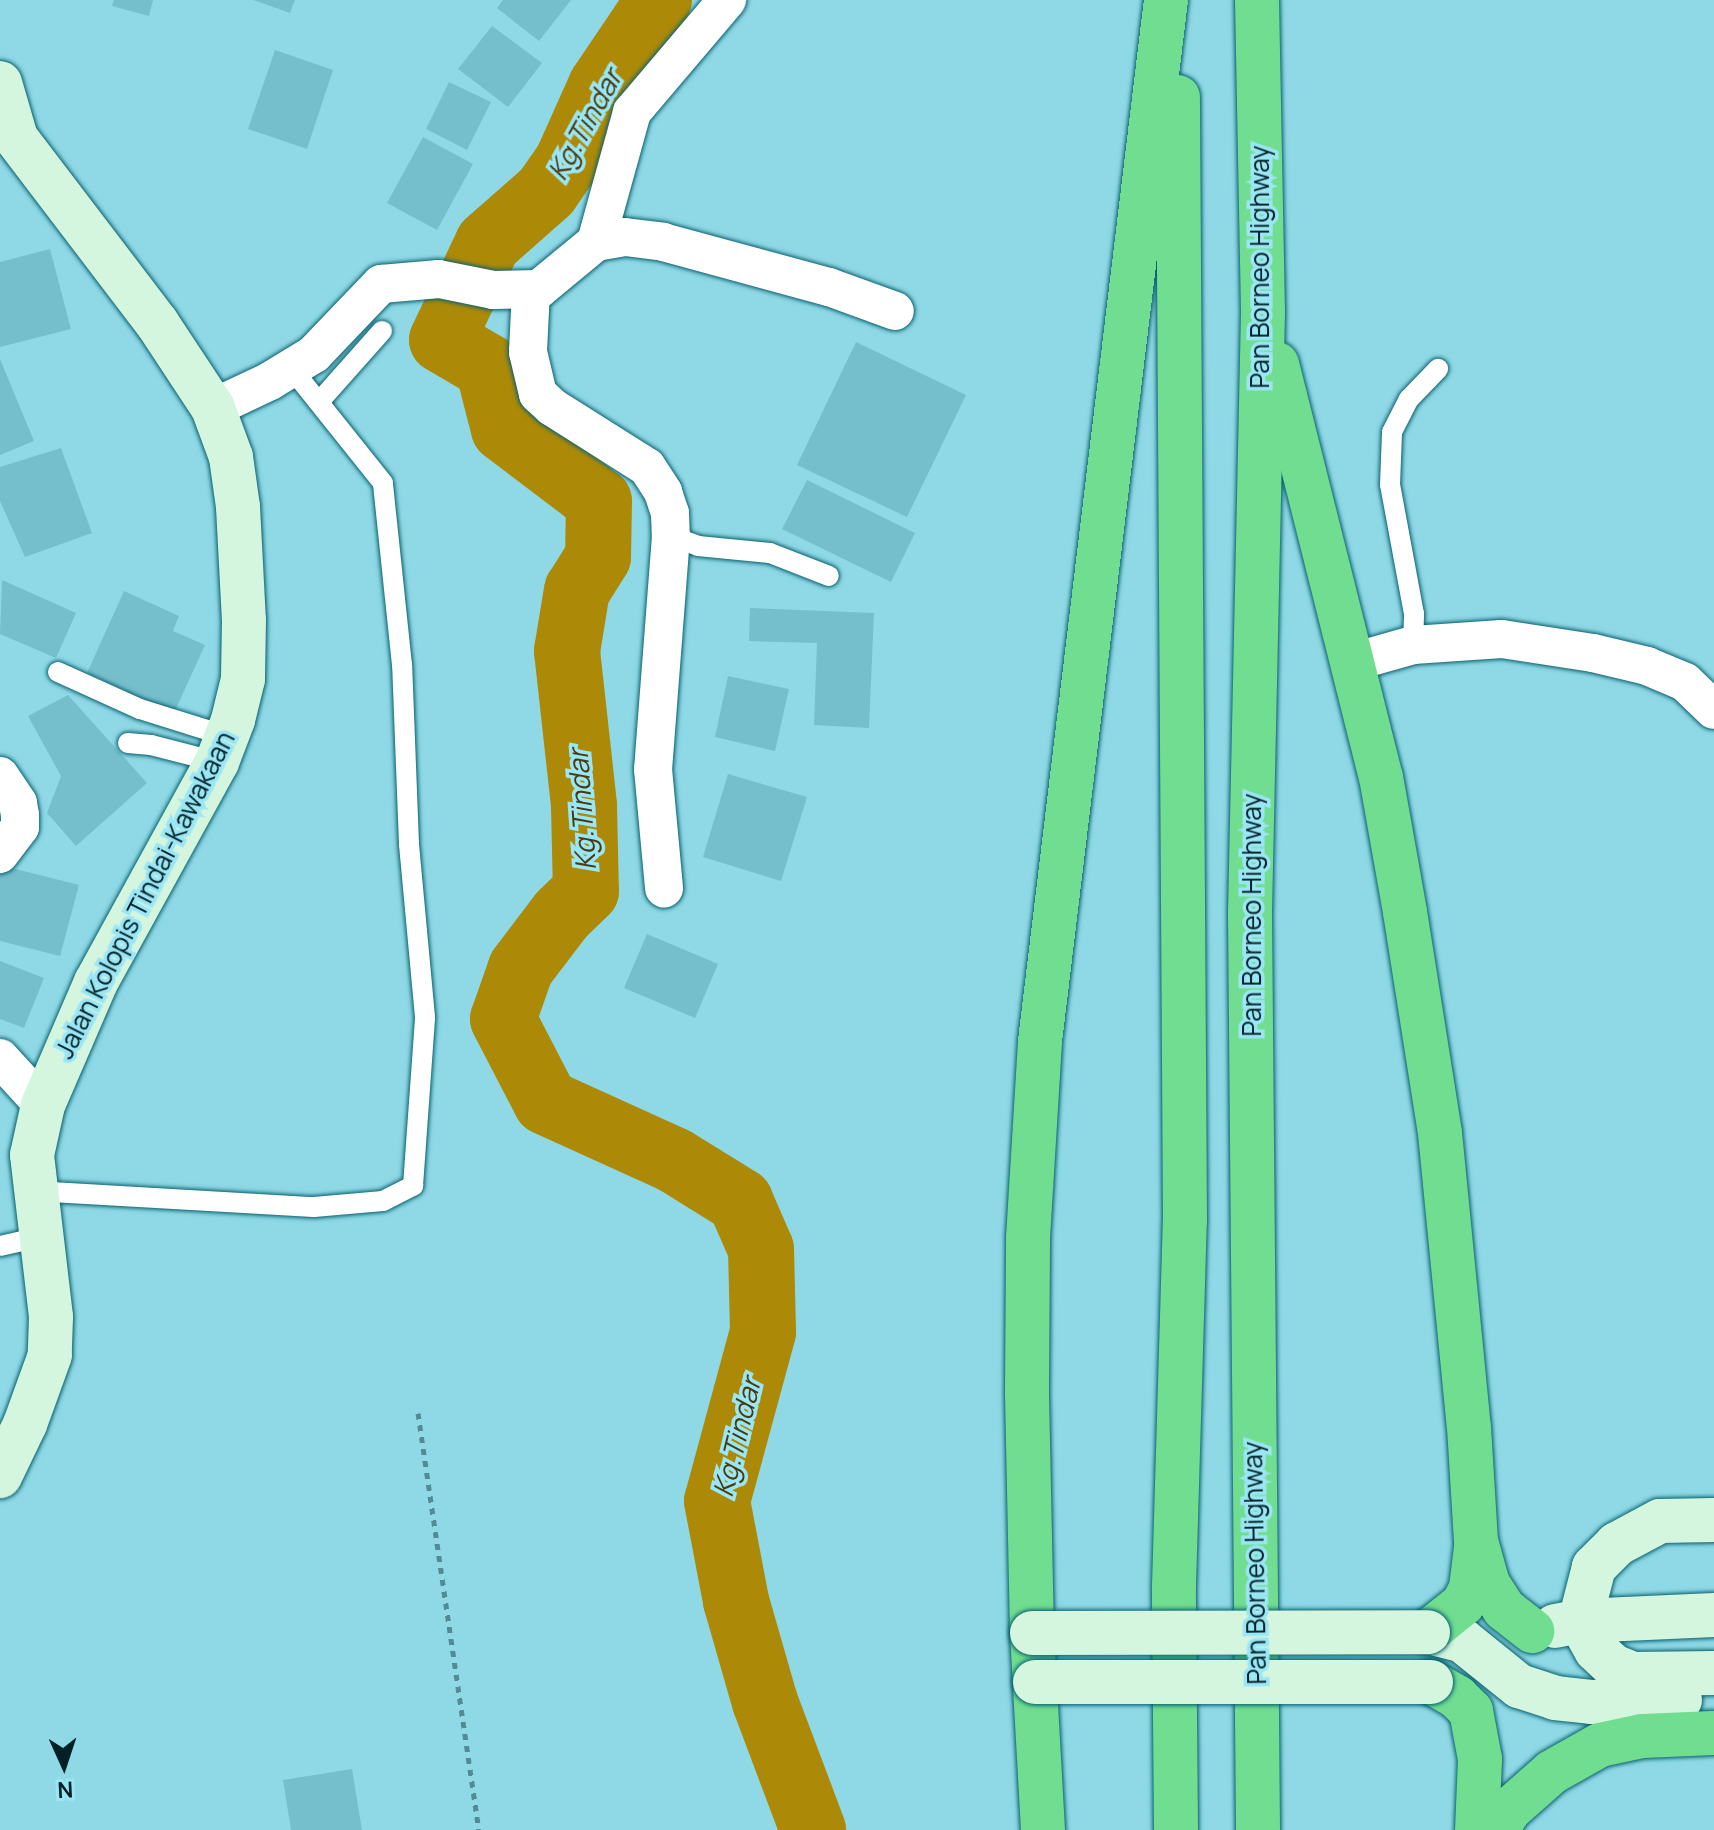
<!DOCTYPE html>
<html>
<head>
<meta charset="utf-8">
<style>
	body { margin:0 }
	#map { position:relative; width:1714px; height:1830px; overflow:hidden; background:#8fd9e7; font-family:Manrope,sans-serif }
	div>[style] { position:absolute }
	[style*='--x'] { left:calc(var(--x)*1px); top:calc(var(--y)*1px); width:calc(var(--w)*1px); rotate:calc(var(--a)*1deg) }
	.river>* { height:66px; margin:-33px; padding:0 33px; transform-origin:33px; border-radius:33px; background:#ac8a08 }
	.building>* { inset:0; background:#75bfcd }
	.path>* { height:5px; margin-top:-2.5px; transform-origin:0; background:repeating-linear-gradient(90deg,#538b95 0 6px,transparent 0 12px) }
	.roads { filter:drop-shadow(0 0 2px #08616e) drop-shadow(0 0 2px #08616e) }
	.lane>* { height:20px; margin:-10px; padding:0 10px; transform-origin:10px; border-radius:10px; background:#fff }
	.street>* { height:38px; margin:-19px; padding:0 19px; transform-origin:19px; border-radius:19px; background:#fff }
	.secondary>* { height:44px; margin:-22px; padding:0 22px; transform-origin:22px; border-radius:22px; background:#d4f5de }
	.highway>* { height:44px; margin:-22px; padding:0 22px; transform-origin:22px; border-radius:22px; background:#70dd90 }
	.bridges { filter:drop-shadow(0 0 2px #08616e) drop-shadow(0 0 2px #08616e) }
	.secondary-bridge>* { height:44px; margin:-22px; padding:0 22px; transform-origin:22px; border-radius:22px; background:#d4f5de }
	span { translate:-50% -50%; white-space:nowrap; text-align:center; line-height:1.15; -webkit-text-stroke:7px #9be6f5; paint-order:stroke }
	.street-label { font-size:26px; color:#012126 }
	.water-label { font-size:28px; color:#493b0e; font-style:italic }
	.north { position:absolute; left:24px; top:1726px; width:80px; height:80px; -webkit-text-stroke:6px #9be6f5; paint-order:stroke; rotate:177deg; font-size:22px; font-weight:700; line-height:32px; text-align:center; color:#012126 }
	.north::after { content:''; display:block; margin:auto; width:28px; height:36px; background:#012126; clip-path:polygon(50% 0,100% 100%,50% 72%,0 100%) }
</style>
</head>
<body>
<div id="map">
	<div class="river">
		<div style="--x:659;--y:0;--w:104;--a:124"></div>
		<div style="--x:601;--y:86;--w:83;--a:114.1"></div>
		<div style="--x:567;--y:162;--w:35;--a:125"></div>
		<div style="--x:547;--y:191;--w:79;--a:138.6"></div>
		<div style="--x:488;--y:243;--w:107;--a:115.4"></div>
		<div style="--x:442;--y:340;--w:53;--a:30.4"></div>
		<div style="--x:488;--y:367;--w:64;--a:75.5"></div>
		<div style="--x:504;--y:429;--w:119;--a:37.2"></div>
		<div style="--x:599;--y:501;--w:56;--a:91"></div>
		<div style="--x:598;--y:557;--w:39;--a:122"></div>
		<div style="--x:577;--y:590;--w:62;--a:99.3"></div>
		<div style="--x:567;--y:651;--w:156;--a:83.7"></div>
		<div style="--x:584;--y:806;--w:85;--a:88.7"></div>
		<div style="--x:586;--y:891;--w:33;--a:136"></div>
		<div style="--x:562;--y:914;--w:68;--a:127.2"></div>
		<div style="--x:521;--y:968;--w:54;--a:109.4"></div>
		<div style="--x:503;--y:1019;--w:93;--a:62.6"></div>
		<div style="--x:546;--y:1102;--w:141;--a:24.4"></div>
		<div style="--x:674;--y:1160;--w:78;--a:31.8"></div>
		<div style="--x:740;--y:1201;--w:52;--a:66.4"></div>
		<div style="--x:761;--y:1249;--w:83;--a:88.6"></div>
		<div style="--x:763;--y:1332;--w:175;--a:105.2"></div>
		<div style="--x:717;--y:1501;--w:102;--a:79.2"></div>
		<div style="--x:736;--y:1601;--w:105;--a:74"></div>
		<div style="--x:765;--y:1702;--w:137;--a:69.4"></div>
	</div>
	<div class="building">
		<div style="clip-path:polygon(114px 0,153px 0,149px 16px,112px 6px)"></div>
		<div style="clip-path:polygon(253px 0,295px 0,290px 13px)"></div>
		<div style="clip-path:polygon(503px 0,571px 0,539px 41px,497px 8px)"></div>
		<div style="clip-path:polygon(492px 26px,542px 63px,508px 107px,458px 69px)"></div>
		<div style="clip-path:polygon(275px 50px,333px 70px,307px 149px,248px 129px)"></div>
		<div style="clip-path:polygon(449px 82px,491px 102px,467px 150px,426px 129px)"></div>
		<div style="clip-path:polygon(423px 137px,473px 164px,437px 230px,387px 203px)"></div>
		<div style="clip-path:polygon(50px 249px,71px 329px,0 347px,0 262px)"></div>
		<div style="clip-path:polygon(856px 342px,966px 395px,907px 517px,797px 465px)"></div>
		<div style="clip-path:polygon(0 359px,34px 441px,0 455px)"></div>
		<div style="clip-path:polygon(61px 448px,92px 533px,25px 557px,0 501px,0 467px)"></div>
		<div style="clip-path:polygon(807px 480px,915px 533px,891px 582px,782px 529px)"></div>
		<div style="clip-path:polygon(2px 580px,76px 613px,56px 658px,0 634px)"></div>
		<div style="clip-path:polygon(124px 591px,179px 616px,173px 631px,205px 645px,174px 713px,87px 673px)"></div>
		<div style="clip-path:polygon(750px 608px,874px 613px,869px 728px,814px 725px,817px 643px,749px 641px)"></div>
		<div style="clip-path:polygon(728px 676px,789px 689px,775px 751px,715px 737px)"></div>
		<div style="clip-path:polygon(68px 695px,147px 783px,76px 846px,47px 813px,61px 776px,28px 716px)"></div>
		<div style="clip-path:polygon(728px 774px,807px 797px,781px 881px,703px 857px)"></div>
		<div style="clip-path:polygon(0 865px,79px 885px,60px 956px,0 941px)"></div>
		<div style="clip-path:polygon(647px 934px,718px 964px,695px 1018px,624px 988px)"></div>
		<div style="clip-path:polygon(0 961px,44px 978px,24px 1028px,0 1019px)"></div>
		<div style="clip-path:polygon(352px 1769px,362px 1830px,291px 1830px,283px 1780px)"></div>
	</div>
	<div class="path">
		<div style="--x:418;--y:1413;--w:421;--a:81.7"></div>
	</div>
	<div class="roads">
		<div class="lane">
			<div style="--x:319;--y:402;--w:95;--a:-48.4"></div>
			<div style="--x:671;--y:536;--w:29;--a:20"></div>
			<div style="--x:698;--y:546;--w:72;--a:5.6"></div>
			<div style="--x:770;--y:553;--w:63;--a:21.3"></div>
			<div style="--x:1413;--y:645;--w:31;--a:-88"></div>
			<div style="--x:1414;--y:614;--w:131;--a:-100.5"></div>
			<div style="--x:1390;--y:485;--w:53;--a:-87.8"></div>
			<div style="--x:1392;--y:432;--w:37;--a:-63"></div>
			<div style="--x:1409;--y:399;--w:42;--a:-46"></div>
			<div style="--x:58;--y:672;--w:90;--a:24.3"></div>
			<div style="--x:140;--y:709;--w:90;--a:17.4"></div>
			<div style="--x:128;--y:743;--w:23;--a:5"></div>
			<div style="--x:151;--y:745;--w:68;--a:14.4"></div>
			<div style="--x:34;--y:1191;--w:280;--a:3.3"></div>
			<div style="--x:314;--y:1207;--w:69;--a:-5"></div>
			<div style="--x:383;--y:1201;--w:34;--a:-27"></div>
			<div style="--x:413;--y:1186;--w:169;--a:-85.9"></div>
			<div style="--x:425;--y:1017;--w:174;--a:-95.3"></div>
			<div style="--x:409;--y:844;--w:179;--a:-92.2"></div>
			<div style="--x:402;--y:665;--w:183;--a:-96"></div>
			<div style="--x:383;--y:483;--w:146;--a:-128.6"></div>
			<div style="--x:0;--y:1246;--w:41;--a:-12.7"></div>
		</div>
		<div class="street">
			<div style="--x:596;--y:242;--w:135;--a:-74.5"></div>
			<div style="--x:632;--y:112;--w:147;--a:-49.7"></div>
			<div style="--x:531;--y:290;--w:62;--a:92.8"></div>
			<div style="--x:528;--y:352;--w:43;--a:76.6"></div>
			<div style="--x:538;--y:394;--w:19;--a:43"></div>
			<div style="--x:552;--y:407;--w:112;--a:32.3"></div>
			<div style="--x:647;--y:467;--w:30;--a:57"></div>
			<div style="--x:663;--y:492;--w:22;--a:72"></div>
			<div style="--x:670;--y:513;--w:23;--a:88"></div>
			<div style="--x:671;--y:536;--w:234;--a:94.4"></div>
			<div style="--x:653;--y:769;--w:120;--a:84.7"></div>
			<div style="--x:213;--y:408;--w:63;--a:-25.3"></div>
			<div style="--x:270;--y:381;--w:52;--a:-31.5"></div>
			<div style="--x:314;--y:354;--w:97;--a:-46.3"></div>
			<div style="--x:381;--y:284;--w:58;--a:-4.9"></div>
			<div style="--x:439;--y:279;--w:55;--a:11.5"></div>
			<div style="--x:493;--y:290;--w:46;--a:-1.2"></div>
			<div style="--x:539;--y:289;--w:74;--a:-39.5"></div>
			<div style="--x:596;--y:242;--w:29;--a:-10"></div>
			<div style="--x:625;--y:237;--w:38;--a:7"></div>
			<div style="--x:663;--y:242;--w:172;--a:15.2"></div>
			<div style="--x:829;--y:287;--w:70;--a:20"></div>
			<div style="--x:1353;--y:662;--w:62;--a:-15.8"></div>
			<div style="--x:1413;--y:645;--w:89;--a:-3.9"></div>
			<div style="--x:1502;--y:639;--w:92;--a:8.7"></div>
			<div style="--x:1593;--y:653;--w:56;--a:13.5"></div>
			<div style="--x:1647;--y:666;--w:41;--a:22.8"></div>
			<div style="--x:1685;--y:682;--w:40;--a:44"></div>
			<div style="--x:0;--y:776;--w:32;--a:56"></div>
			<div style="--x:18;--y:803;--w:12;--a:81"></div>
			<div style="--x:20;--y:815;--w:12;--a:90"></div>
			<div style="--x:20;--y:827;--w:34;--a:127"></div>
			<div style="--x:0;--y:1058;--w:64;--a:47.5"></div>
		</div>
		<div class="secondary">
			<div style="--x:0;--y:83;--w:57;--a:73.8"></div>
			<div style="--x:16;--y:138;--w:233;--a:52.7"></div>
			<div style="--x:157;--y:323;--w:102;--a:56.6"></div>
			<div style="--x:213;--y:408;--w:52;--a:69.8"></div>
			<div style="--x:231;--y:457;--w:50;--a:82"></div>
			<div style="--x:238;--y:507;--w:113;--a:87"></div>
			<div style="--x:244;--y:620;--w:59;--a:91"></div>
			<div style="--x:243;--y:679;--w:42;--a:103.7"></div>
			<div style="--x:233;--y:720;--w:45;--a:110.9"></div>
			<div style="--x:217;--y:762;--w:251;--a:118.8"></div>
			<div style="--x:96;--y:982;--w:134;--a:113.3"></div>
			<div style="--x:43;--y:1105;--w:51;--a:102.4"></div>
			<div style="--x:32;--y:1155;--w:163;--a:83.3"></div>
			<div style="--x:51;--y:1317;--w:38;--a:92"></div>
			<div style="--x:50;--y:1355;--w:73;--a:109.9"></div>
			<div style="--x:25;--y:1424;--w:58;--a:115.7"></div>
			<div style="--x:1714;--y:1520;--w:54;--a:178.9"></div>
			<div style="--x:1660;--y:1521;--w:49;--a:151.9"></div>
			<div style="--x:1617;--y:1544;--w:33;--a:135"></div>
			<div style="--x:1594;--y:1567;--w:56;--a:104.5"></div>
			<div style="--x:1580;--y:1621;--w:33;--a:61"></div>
			<div style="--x:1596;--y:1650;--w:23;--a:43"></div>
			<div style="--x:1613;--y:1666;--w:22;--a:22"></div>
			<div style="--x:1633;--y:1674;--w:81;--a:-0.7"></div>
			<div style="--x:1555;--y:1626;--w:25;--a:-11"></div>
			<div style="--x:1580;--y:1621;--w:134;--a:-2.6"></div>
			<div style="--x:1428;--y:1632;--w:36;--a:14"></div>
			<div style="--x:1463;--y:1641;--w:72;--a:38.8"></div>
			<div style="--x:1519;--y:1686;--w:38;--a:18"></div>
			<div style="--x:1555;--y:1698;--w:36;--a:6"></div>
			<div style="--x:1591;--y:1702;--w:89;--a:-1.3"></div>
		</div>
		<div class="highway">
			<div style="--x:1257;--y:0;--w:312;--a:88.9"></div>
			<div style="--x:1263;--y:312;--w:601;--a:91.24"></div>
			<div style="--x:1250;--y:913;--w:917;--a:89.5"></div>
			<div style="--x:1277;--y:364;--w:426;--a:75.9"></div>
			<div style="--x:1381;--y:777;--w:137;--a:79.9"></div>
			<div style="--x:1405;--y:912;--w:224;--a:81"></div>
			<div style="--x:1440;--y:1133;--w:295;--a:84.4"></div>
			<div style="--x:1469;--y:1427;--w:114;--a:86.5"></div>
			<div style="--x:1476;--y:1541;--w:45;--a:74.4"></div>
			<div style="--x:1488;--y:1584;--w:30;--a:57"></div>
			<div style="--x:1504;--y:1609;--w:36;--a:38"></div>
			<div style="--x:1428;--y:1632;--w:45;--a:-38.7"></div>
			<div style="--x:1463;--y:1604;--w:18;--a:-63"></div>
			<div style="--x:1471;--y:1588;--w:41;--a:-83"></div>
			<div style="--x:1431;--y:1682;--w:30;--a:30"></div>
			<div style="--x:1457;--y:1697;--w:20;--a:45"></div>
			<div style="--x:1471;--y:1711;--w:49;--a:79.4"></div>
			<div style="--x:1480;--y:1759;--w:71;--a:92.4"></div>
			<div style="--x:1043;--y:1830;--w:197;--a:-93.2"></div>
			<div style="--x:1032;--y:1633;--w:243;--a:-91.2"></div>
			<div style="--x:1027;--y:1390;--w:152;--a:-89.6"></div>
			<div style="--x:1028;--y:1238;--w:197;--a:-86.5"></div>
			<div style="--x:1040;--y:1041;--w:1049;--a:-83.1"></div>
			<div style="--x:1176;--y:1830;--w:244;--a:-90.5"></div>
			<div style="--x:1174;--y:1586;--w:365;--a:-88.3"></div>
			<div style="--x:1185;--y:1221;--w:1124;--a:-90.36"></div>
			<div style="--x:1497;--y:1830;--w:23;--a:-59"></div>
			<div style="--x:1509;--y:1810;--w:57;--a:-41.5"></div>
			<div style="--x:1552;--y:1772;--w:55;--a:-29.4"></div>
			<div style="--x:1600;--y:1745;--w:43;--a:-12.1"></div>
			<div style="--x:1642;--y:1736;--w:72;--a:-2.4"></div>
		</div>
	</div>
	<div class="bridges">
		<div class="secondary-bridge">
			<div style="--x:1032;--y:1633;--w:396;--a:-0.1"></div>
			<div style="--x:1035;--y:1682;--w:396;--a:0"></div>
		</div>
	</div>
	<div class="street-label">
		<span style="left:1260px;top:267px;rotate:-90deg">Pan Borneo Highway</span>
		<span style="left:145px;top:895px;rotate:-63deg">Jalan Kolopis Tindai-Kawakaan</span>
		<span style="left:1252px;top:915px;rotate:-90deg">Pan Borneo Highway</span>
		<span style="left:1255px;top:1563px;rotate:-91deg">Pan Borneo Highway</span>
	</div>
	<div class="water-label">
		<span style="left:584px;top:124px;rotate:-61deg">Kg.Tindar</span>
		<span style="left:581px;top:810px;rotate:-94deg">Kg.Tindar</span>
		<span style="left:736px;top:1437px;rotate:-76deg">Kg.Tindar</span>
	</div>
	<div class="north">N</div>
</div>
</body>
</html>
